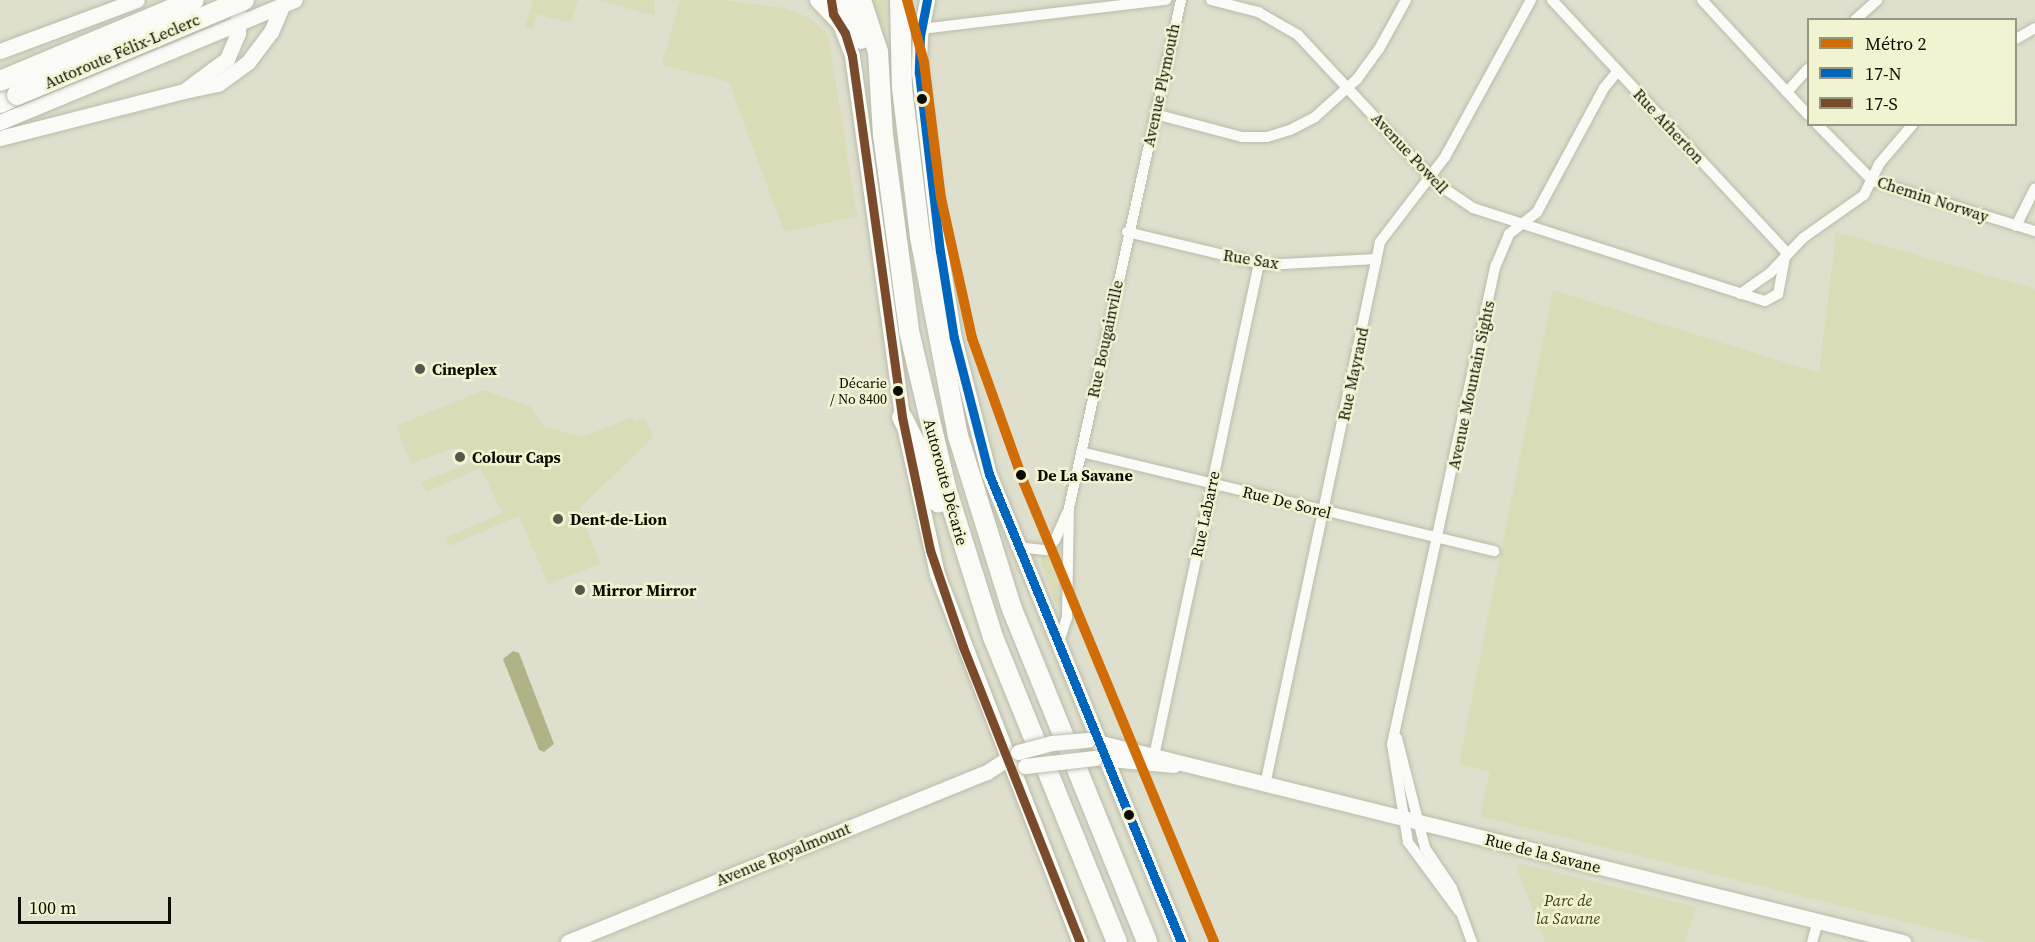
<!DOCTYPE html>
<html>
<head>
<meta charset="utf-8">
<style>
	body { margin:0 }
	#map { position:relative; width:2035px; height:942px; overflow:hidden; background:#dedfcc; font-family:"Source Serif 4",serif }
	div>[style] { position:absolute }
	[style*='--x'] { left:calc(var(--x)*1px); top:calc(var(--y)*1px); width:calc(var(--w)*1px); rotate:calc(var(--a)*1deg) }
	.green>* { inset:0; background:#dadcb7 }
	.water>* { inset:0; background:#b1b387 }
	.roads { filter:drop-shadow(0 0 2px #babbac) drop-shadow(0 0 2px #babbac) }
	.street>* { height:10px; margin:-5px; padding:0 5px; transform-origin:5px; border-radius:5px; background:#fafaf7 }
	.secondary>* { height:15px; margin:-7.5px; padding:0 7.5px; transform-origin:7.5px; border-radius:7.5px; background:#fafaf7 }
	.highway>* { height:20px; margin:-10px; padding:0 10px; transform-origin:10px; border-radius:10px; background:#fafaf7 }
	.bridges { filter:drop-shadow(0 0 2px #babbac) drop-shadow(0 0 2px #babbac) }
	.secondary-bridge>* { height:15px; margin:-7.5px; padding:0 7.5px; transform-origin:7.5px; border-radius:7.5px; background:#fafaf7 }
	.highway-bridge>* { height:20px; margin:-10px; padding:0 10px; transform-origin:10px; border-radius:10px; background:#fafaf7 }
	.bus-1>* { height:9px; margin:-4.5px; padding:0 4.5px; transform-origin:4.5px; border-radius:4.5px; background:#0065bd }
	.bus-2>* { height:9px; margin:-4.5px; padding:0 4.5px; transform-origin:4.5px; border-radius:4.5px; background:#7a4b2a }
	.metro-1>* { height:10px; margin:-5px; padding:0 5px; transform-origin:5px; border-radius:5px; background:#d06d07 }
	.dots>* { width:16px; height:16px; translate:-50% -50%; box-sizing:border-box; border:3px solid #f2f4d1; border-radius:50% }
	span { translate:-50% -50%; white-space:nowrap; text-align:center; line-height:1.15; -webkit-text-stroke:5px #f2f4d1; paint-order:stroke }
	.bus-label { font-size:14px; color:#0c0c03 }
	.right { translate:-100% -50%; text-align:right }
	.street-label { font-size:16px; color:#0c0c03 }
	.poi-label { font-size:16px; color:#0c0c03; font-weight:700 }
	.left { translate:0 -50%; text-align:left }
	.stop-label { font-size:16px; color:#0c0c03; font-weight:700 }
	.park-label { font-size:16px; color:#404116; font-style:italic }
	.legend { position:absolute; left:1807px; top:18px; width:210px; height:108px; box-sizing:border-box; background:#f2f4d1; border:2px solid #96977f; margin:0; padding:8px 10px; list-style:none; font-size:18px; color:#0c0c03 }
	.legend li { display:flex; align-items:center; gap:12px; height:30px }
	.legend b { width:30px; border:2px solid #96977f }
	.scale { position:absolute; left:18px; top:897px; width:153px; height:27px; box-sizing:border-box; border:3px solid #0c0c03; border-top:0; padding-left:8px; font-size:18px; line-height:21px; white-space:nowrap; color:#0c0c03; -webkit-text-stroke:4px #f2f4d1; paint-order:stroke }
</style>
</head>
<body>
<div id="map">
	<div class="green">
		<div style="clip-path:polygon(533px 0,578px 0,571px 23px,537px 14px,533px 29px,525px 27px)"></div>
		<div style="clip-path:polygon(598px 0,654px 0,655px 16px)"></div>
		<div style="clip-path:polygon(680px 0,723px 0,784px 8px,811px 19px,828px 35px,857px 216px,784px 232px,729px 82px,662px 65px)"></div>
		<div style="clip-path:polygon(867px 0,886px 0,886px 36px,881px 38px)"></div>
		<div style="clip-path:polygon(1836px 232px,2035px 289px,2035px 942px,1986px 942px,1480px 816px,1490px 772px,1459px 764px,1553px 290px,1819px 373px)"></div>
		<div style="clip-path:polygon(484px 390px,531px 407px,543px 426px,583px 437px,632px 417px,634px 422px,645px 418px,653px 437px,579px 509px,600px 563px,597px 565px,548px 584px,519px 516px,449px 546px,445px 538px,502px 513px,481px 468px,426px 492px,421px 482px,476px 461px,456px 447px,411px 464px,396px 426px)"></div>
		<div style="clip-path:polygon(1060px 544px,1060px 606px,1057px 606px,1041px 562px,1042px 557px)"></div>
		<div style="clip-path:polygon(1518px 863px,1696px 907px,1685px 942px,1545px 942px,1517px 869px)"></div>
	</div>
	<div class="water">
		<div style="clip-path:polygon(513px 651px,519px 653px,554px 744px,544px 752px,539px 750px,503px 659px)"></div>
	</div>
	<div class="roads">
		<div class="street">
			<div style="--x:1211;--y:0;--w:49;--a:14.3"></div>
			<div style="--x:1258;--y:12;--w:46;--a:29.9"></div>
			<div style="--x:1298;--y:35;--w:202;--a:47"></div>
			<div style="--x:1436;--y:183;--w:45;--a:34"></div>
			<div style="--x:1473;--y:208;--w:306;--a:17.7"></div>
			<div style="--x:1765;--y:301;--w:15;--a:-28"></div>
			<div style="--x:1778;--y:294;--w:43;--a:-79.2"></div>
			<div style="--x:1552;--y:0;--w:344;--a:47.1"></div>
			<div style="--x:1702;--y:0;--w:156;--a:47.3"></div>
			<div style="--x:1855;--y:20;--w:30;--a:-42"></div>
			<div style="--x:921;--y:29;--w:247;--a:-6.8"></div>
			<div style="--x:2016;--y:39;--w:22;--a:-30"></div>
			<div style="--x:1787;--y:92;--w:31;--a:-48"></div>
			<div style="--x:1155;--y:114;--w:90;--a:14.8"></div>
			<div style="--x:1242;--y:137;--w:25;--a:0"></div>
			<div style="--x:1267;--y:137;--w:24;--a:-17"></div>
			<div style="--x:1290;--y:130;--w:28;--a:-27"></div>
			<div style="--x:1315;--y:117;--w:57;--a:-42.1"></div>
			<div style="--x:1357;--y:79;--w:37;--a:-54"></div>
			<div style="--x:1379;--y:49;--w:56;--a:-61.1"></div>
			<div style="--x:1817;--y:124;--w:80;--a:45.5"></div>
			<div style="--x:1873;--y:181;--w:170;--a:17.2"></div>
			<div style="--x:2016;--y:226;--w:42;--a:-63.4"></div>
			<div style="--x:1127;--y:232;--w:142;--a:13.4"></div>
			<div style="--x:1265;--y:265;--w:111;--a:-3.1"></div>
			<div style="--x:1740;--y:294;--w:37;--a:-35"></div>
			<div style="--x:1770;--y:273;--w:48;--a:-46.7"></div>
			<div style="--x:1803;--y:238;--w:75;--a:-35.2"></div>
			<div style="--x:1864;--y:195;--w:34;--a:-64"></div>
			<div style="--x:1879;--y:164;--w:52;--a:-49.6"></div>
			<div style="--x:1081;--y:452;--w:425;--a:13.5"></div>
			<div style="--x:1016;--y:547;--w:30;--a:6"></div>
			<div style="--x:1046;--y:550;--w:13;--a:-48"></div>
			<div style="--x:1055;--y:540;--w:30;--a:-66"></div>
			<div style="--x:1058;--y:645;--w:28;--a:-72"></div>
			<div style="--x:1067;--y:618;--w:110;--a:-89"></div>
			<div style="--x:1069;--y:508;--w:520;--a:-77.57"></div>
			<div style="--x:1397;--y:738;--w:114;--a:75.7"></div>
			<div style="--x:1425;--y:848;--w:48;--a:56"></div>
			<div style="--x:1452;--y:888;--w:58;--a:69.7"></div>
			<div style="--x:1153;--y:761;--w:509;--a:-77.98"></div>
			<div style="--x:1265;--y:785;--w:555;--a:-78.04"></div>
			<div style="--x:1380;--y:242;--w:107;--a:-52.6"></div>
			<div style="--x:1445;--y:157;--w:179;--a:-61.3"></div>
			<div style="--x:1459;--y:911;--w:86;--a:-126.5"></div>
			<div style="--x:1408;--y:842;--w:99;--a:-99.3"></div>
			<div style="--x:1392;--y:744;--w:490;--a:-77.8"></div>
			<div style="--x:1496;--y:265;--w:34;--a:-67"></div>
			<div style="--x:1509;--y:234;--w:36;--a:-38"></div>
			<div style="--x:1537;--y:212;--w:141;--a:-61.6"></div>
			<div style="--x:1604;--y:88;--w:22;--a:-51"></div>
			<div style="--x:1812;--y:942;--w:22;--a:-74"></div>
		</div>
		<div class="secondary">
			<div style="--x:817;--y:0;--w:33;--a:46"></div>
			<div style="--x:840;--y:24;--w:34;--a:69"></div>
			<div style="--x:852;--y:56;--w:364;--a:82.1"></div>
			<div style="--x:902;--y:417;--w:161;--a:77.4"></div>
			<div style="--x:937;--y:574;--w:395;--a:68.8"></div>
			<div style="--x:927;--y:0;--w:37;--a:101"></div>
			<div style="--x:920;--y:36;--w:37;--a:92"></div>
			<div style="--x:919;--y:73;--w:179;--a:83.3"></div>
			<div style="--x:940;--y:251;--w:88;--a:80.9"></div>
			<div style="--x:954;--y:338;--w:140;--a:75.6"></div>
			<div style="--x:989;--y:474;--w:506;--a:67.69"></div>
			<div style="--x:0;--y:51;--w:146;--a:-20.4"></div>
			<div style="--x:189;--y:90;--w:30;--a:-12"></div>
			<div style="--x:218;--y:84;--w:37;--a:-36"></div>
			<div style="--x:248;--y:62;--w:38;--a:-53"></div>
			<div style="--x:271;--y:32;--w:30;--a:-67"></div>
			<div style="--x:0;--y:122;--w:319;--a:-22.5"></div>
			<div style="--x:0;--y:138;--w:190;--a:-14.3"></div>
			<div style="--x:184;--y:91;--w:54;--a:-36.7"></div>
			<div style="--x:227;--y:59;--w:28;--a:-67"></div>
			<div style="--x:238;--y:33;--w:21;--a:-90"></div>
			<div style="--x:1093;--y:741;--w:835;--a:13.94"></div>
			<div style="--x:1099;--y:758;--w:75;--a:5.3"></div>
			<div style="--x:568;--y:942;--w:452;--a:-22.1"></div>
			<div style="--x:987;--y:772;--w:31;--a:-33"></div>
		</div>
		<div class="highway">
			<div style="--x:845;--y:0;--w:42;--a:67.7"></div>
			<div style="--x:861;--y:0;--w:55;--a:71.9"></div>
			<div style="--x:878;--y:52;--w:83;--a:86.6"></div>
			<div style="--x:883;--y:135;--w:198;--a:82.4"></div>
			<div style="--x:909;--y:331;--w:161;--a:76.7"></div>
			<div style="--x:946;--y:488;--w:156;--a:72.5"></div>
			<div style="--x:993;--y:637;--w:329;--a:67.9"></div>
			<div style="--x:900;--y:0;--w:88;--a:88.7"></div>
			<div style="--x:902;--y:88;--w:150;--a:83.1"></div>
			<div style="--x:920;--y:237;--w:203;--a:79.2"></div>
			<div style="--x:958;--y:436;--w:181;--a:72.7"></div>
			<div style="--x:1012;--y:609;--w:359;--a:67.9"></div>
			<div style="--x:0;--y:103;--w:19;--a:-25"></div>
			<div style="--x:902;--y:417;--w:35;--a:63"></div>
			<div style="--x:918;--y:448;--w:58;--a:69.7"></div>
		</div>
	</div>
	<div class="bridges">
		<div class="secondary-bridge">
			<div style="--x:1018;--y:752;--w:35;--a:-15"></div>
			<div style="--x:1052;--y:743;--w:36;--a:-5"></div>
			<div style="--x:1025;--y:766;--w:70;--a:-6.5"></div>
		</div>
		<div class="highway-bridge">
			<div style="--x:0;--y:81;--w:210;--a:-22.7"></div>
			<div style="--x:17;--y:95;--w:246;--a:-22.7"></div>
		</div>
	</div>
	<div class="bus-1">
		<div style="--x:927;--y:0;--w:37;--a:101"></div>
		<div style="--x:920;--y:36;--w:37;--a:92"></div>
		<div style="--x:919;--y:73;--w:179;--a:83.3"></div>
		<div style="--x:940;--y:251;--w:88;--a:80.9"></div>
		<div style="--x:954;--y:338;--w:140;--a:75.6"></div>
		<div style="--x:989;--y:474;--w:506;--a:67.69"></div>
	</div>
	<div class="bus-2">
		<div style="--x:831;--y:0;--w:14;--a:82"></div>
		<div style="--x:833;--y:14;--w:22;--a:58"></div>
		<div style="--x:845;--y:33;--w:24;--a:73"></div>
		<div style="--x:852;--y:56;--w:364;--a:82.1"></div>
		<div style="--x:902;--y:417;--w:136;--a:78.1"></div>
		<div style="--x:930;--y:550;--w:102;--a:71.2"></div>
		<div style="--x:963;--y:647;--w:317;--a:68.4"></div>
	</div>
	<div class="metro-1">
		<div style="--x:907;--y:0;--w:64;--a:74.7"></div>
		<div style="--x:924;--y:62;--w:137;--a:82.9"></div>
		<div style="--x:941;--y:198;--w:143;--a:77.5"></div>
		<div style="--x:972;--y:338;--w:154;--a:70.3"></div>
		<div style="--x:1024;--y:483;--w:497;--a:67.5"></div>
	</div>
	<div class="dots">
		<div style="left:922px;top:99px;background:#0c0c03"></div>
		<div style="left:420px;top:369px;background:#565649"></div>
		<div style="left:898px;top:391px;background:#0c0c03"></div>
		<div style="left:460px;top:457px;background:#565649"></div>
		<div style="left:1021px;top:475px;background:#0c0c03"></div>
		<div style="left:558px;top:519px;background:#565649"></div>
		<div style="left:580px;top:590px;background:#565649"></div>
		<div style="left:1129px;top:815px;background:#0c0c03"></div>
	</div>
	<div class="bus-label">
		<span class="right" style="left:887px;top:391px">Décarie<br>/ No 8400</span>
	</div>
	<div class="street-label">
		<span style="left:122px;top:51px;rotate:-23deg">Autoroute Félix-Leclerc</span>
		<span style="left:1161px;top:85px;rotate:-78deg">Avenue Plymouth</span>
		<span style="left:1669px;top:126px;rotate:47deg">Rue Atherton</span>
		<span style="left:1410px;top:153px;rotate:47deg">Avenue Powell</span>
		<span style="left:1933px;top:199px;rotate:18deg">Chemin Norway</span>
		<span style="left:1251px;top:259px;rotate:9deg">Rue Sax</span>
		<span style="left:1105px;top:339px;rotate:-78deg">Rue Bougainville</span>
		<span style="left:1353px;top:374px;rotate:-78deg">Rue Mayrand</span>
		<span style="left:1471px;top:385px;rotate:-78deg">Avenue Mountain Sights</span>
		<span style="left:946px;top:482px;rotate:75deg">Autoroute Décarie</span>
		<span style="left:1287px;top:502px;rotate:14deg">Rue De Sorel</span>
		<span style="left:1205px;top:514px;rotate:-78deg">Rue Labarre</span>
		<span style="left:1543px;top:853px;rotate:14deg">Rue de la Savane</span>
		<span style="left:783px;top:854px;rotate:-22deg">Avenue Royalmount</span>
	</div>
	<div class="poi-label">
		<span class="left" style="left:432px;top:369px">Cineplex</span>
		<span class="left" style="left:472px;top:457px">Colour Caps</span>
		<span class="left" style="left:570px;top:519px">Dent-de-Lion</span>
		<span class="left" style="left:592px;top:590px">Mirror Mirror</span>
	</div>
	<div class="stop-label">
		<span class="left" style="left:1037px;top:475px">De La Savane</span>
	</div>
	<div class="park-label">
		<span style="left:1568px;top:909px">Parc de<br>la Savane</span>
	</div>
	<ul class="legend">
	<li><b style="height:8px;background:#d06d07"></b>Métro 2</li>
	<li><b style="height:8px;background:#0065bd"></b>17-N</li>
	<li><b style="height:8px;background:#7a4b2a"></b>17-S</li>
	</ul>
	<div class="scale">100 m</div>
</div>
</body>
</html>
